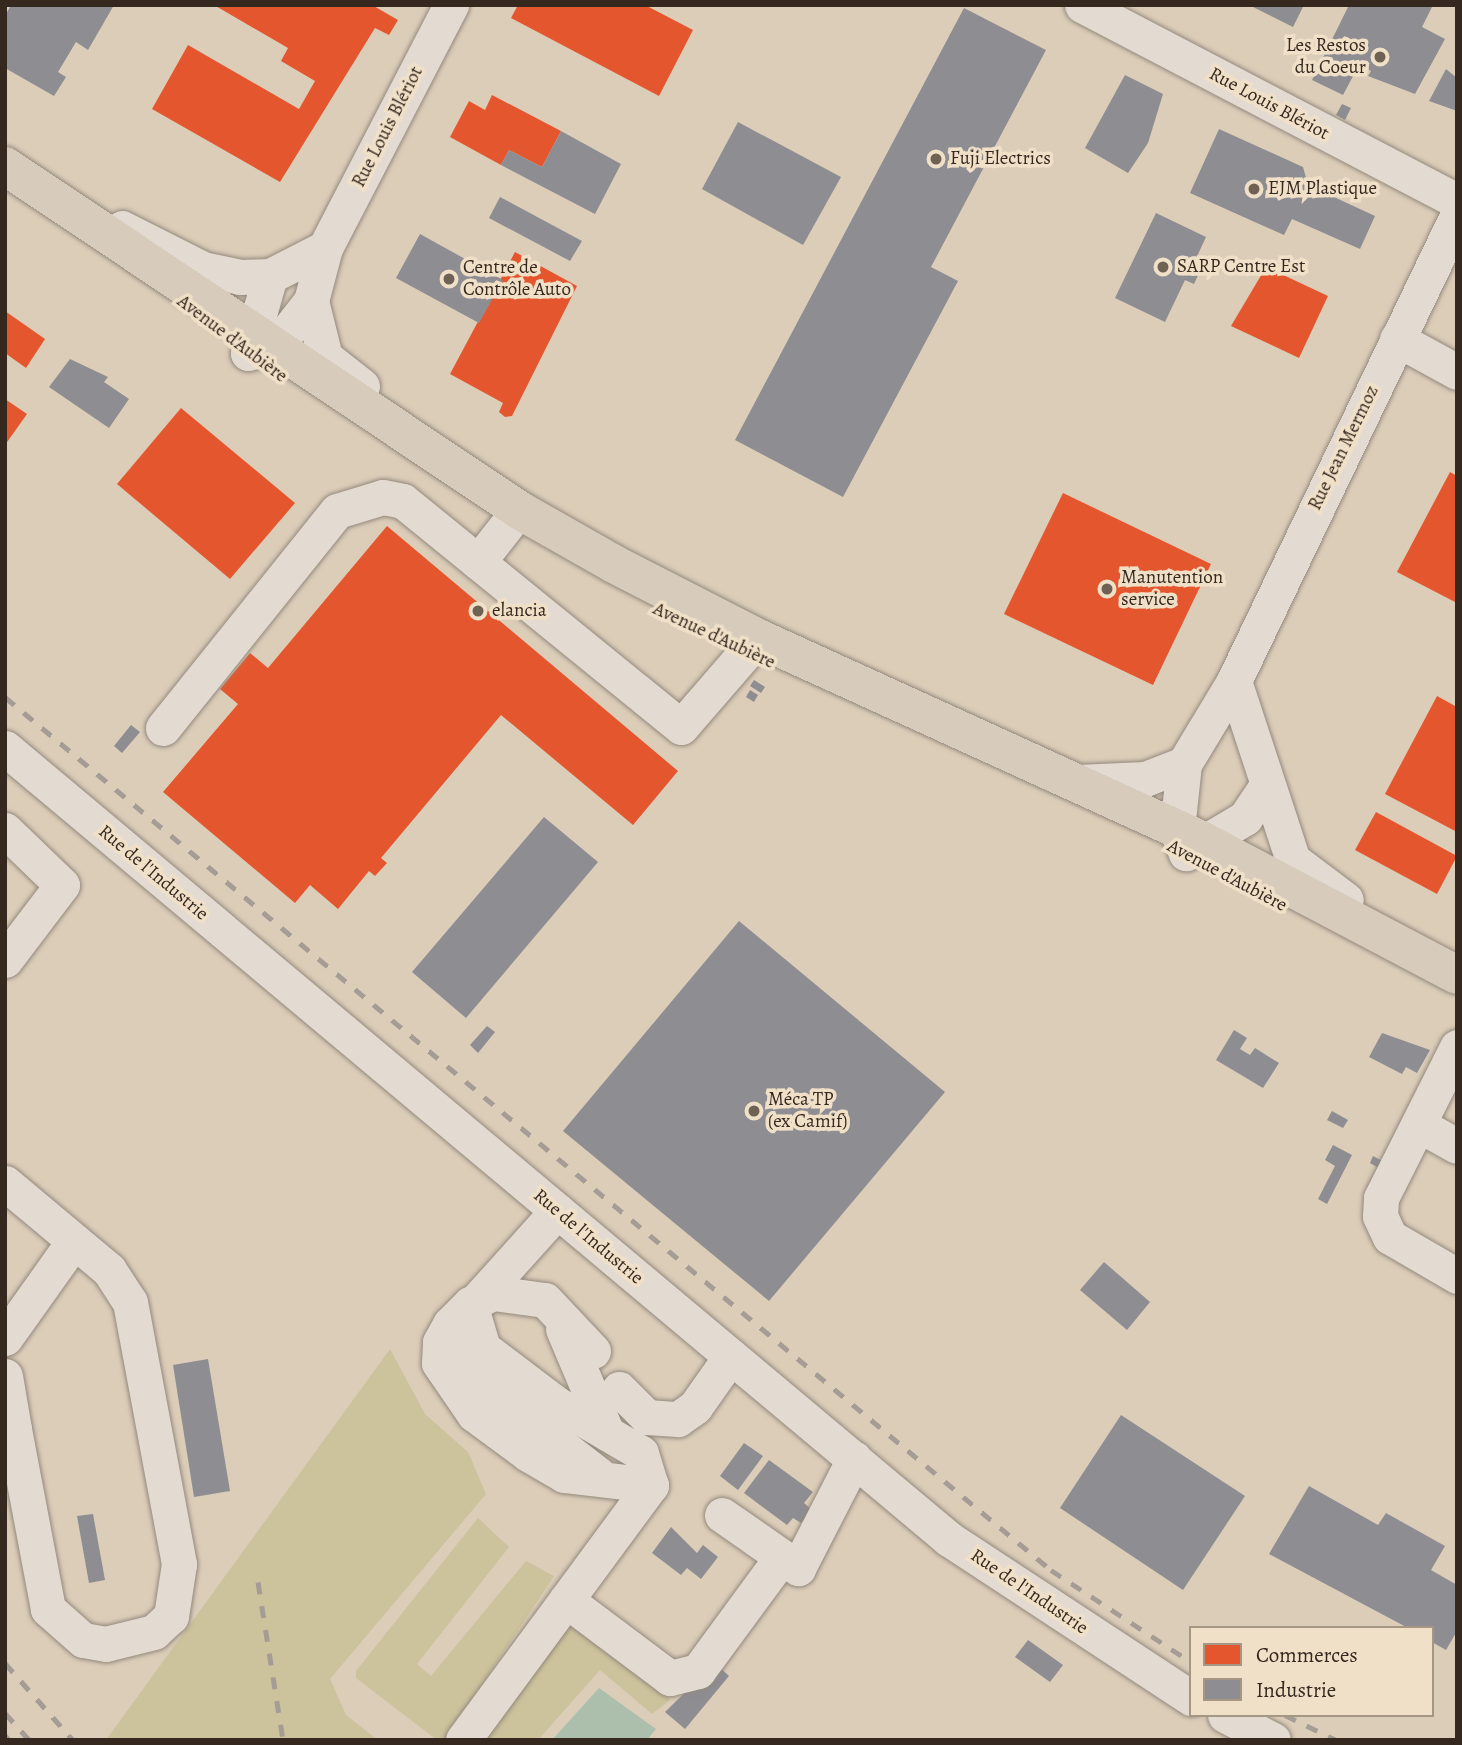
<!DOCTYPE html>
<html>
<head>
<meta charset="utf-8">
<style>
	body { margin:0 }
	#map { position:relative; width:1462px; height:1745px; overflow:hidden; background:#dccdb9; font-family:Alegreya,serif }
	div>[style] { position:absolute }
	[style*='--x'] { left:calc(var(--x)*1px); top:calc(var(--y)*1px); width:calc(var(--w)*1px); rotate:calc(var(--a)*1deg) }
	.green>* { inset:0; background:#ccc29c }
	.water>* { inset:0; background:#acbeac }
	.shops>* { inset:0; background:#e4572e }
	.industry>* { inset:0; background:#8d8d92 }
	.roads { filter:drop-shadow(0 0 2px #93897d) drop-shadow(0 0 2px #93897d) }
	.minor>* { height:35px; margin:-17.5px; padding:0 17.5px; transform-origin:17.5px; border-radius:17.5px; background:#e3dbd1 }
	.major>* { height:38px; margin:-19px; padding:0 19px; transform-origin:19px; border-radius:19px; background:#d7ccbc }
	.rail>* { height:5px; margin-top:-2.5px; transform-origin:0; background:repeating-linear-gradient(90deg,#a59d95 0 12px,transparent 0 24px) }
	.dots>* { width:19px; height:19px; translate:-50% -50%; box-sizing:border-box; border:4px solid #f1e0c8; border-radius:50% }
	span { translate:-50% -50%; white-space:nowrap; text-align:center; line-height:1.15; -webkit-text-stroke:7px #f1e0c8; paint-order:stroke }
	.poi-label { font-size:19px; color:#35281f }
	.right { translate:-100% -50%; text-align:right }
	.left { translate:0 -50%; text-align:left }
	.street-label { font-size:19px; color:#35281f }
	.frame { position:absolute; inset:0; border:7px solid #35281f; pointer-events:none }
	.legend { position:absolute; left:1189px; top:1626px; width:245px; height:91px; box-sizing:border-box; background:#f1e0c8; border:2px solid #a69684; margin:0; padding:9px 12px; list-style:none; font-size:21px; color:#35281f }
	.legend li { display:flex; align-items:center; gap:14px; height:35px }
	.legend b { width:35px; border:2px solid #a69684 }
</style>
</head>
<body>
<div id="map">
	<div class="green">
		<div style="clip-path:polygon(390px 1349px,425px 1414px,468px 1452px,486px 1494px,330px 1679px,346px 1715px,378px 1740px,106px 1740px)"></div>
		<div style="clip-path:polygon(478px 1518px,509px 1547px,417px 1664px,431px 1676px,526px 1561px,554px 1576px,445px 1740px,437px 1740px,356px 1678px,356px 1671px)"></div>
		<div style="clip-path:polygon(570px 1617px,656px 1677px,670px 1700px,652px 1714px,600px 1670px,538px 1740px,478px 1740px)"></div>
	</div>
	<div class="water">
		<div style="clip-path:polygon(599px 1688px,656px 1729px,647px 1740px,552px 1740px)"></div>
	</div>
	<div class="shops">
		<div style="clip-path:polygon(214px 5px,372px 5px,398px 20px,389px 35px,375px 28px,280px 182px,152px 109px,188px 45px,299px 109px,315px 81px,281px 61px,288px 48px)"></div>
		<div style="clip-path:polygon(518px 5px,645px 5px,693px 30px,659px 96px,511px 18px)"></div>
		<div style="clip-path:polygon(492px 95px,561px 131px,542px 167px,509px 150px,501px 165px,450px 137px,469px 101px,485px 110px)"></div>
		<div style="clip-path:polygon(515px 252px,577px 286px,512px 416px,505px 417px,499px 412px,503px 403px,450px 374px)"></div>
		<div style="clip-path:polygon(1266px 267px,1328px 296px,1299px 358px,1231px 326px)"></div>
		<div style="clip-path:polygon(5px 311px,45px 339px,26px 368px,5px 353px)"></div>
		<div style="clip-path:polygon(5px 399px,27px 414px,5px 445px)"></div>
		<div style="clip-path:polygon(181px 408px,295px 503px,230px 579px,117px 484px)"></div>
		<div style="clip-path:polygon(1450px 472px,1457px 476px,1457px 603px,1397px 572px)"></div>
		<div style="clip-path:polygon(1063px 493px,1211px 564px,1153px 685px,1004px 614px)"></div>
		<div style="clip-path:polygon(387px 526px,678px 771px,633px 825px,501px 715px,381px 858px,387px 863px,375px 876px,369px 871px,338px 909px,310px 885px,295px 903px,163px 792px,238px 704px,220px 689px,250px 653px,268px 668px)"></div>
		<div style="clip-path:polygon(1437px 696px,1457px 707px,1457px 832px,1385px 794px)"></div>
		<div style="clip-path:polygon(1376px 812px,1457px 856px,1437px 894px,1355px 850px)"></div>
	</div>
	<div class="industry">
		<div style="clip-path:polygon(11px 5px,114px 5px,88px 50px,76px 42px,58px 72px,66px 77px,54px 96px,5px 68px,5px 16px)"></div>
		<div style="clip-path:polygon(1249px 5px,1304px 5px,1293px 27px)"></div>
		<div style="clip-path:polygon(1349px 5px,1433px 5px,1422px 27px,1445px 39px,1415px 94px,1368px 76px,1371px 71px,1359px 65px,1343px 95px,1312px 80px)"></div>
		<div style="clip-path:polygon(964px 8px,1046px 50px,931px 267px,958px 281px,843px 497px,735px 440px)"></div>
		<div style="clip-path:polygon(1446px 69px,1457px 78px,1457px 111px,1429px 101px)"></div>
		<div style="clip-path:polygon(1125px 75px,1163px 94px,1148px 143px,1128px 173px,1085px 148px)"></div>
		<div style="clip-path:polygon(1342px 104px,1351px 108px,1345px 120px,1336px 115px)"></div>
		<div style="clip-path:polygon(738px 122px,841px 177px,803px 245px,702px 189px)"></div>
		<div style="clip-path:polygon(1219px 129px,1303px 167px,1308px 185px,1375px 216px,1360px 249px,1292px 219px,1284px 235px,1190px 193px)"></div>
		<div style="clip-path:polygon(561px 131px,621px 164px,595px 214px,501px 165px,509px 150px,542px 167px)"></div>
		<div style="clip-path:polygon(500px 197px,582px 241px,570px 261px,489px 218px)"></div>
		<div style="clip-path:polygon(1156px 213px,1206px 237px,1193px 265px,1201px 269px,1194px 284px,1185px 280px,1165px 322px,1115px 298px)"></div>
		<div style="clip-path:polygon(420px 234px,503px 280px,479px 323px,396px 278px)"></div>
		<div style="clip-path:polygon(70px 359px,108px 377px,104px 382px,129px 399px,109px 428px,49px 387px)"></div>
		<div style="clip-path:polygon(754px 680px,765px 687px,761px 693px,750px 686px)"></div>
		<div style="clip-path:polygon(750px 690px,758px 695px,754px 702px,746px 697px)"></div>
		<div style="clip-path:polygon(131px 725px,140px 732px,122px 753px,114px 746px)"></div>
		<div style="clip-path:polygon(544px 817px,598px 862px,466px 1018px,412px 972px)"></div>
		<div style="clip-path:polygon(739px 921px,945px 1092px,769px 1301px,563px 1131px)"></div>
		<div style="clip-path:polygon(487px 1026px,495px 1032px,478px 1053px,470px 1045px)"></div>
		<div style="clip-path:polygon(1234px 1030px,1247px 1038px,1240px 1049px,1250px 1055px,1255px 1048px,1279px 1063px,1263px 1088px,1216px 1060px)"></div>
		<div style="clip-path:polygon(1382px 1033px,1430px 1050px,1417px 1073px,1406px 1067px,1402px 1074px,1369px 1057px)"></div>
		<div style="clip-path:polygon(1332px 1111px,1348px 1120px,1343px 1128px,1327px 1120px)"></div>
		<div style="clip-path:polygon(1333px 1145px,1352px 1155px,1327px 1204px,1318px 1199px,1335px 1166px,1325px 1160px)"></div>
		<div style="clip-path:polygon(1373px 1156px,1386px 1163px,1382px 1170px,1370px 1163px)"></div>
		<div style="clip-path:polygon(1104px 1262px,1150px 1302px,1127px 1330px,1080px 1290px)"></div>
		<div style="clip-path:polygon(208px 1359px,230px 1491px,194px 1497px,173px 1365px)"></div>
		<div style="clip-path:polygon(1121px 1415px,1245px 1496px,1183px 1590px,1060px 1508px)"></div>
		<div style="clip-path:polygon(744px 1443px,763px 1456px,738px 1490px,720px 1476px)"></div>
		<div style="clip-path:polygon(769px 1460px,813px 1492px,804px 1503px,812px 1510px,801px 1523px,793px 1518px,787px 1525px,744px 1493px)"></div>
		<div style="clip-path:polygon(1309px 1486px,1378px 1525px,1386px 1513px,1445px 1546px,1431px 1570px,1457px 1585px,1457px 1631px,1446px 1650px,1432px 1642px,1432px 1628px,1408px 1628px,1269px 1554px)"></div>
		<div style="clip-path:polygon(93px 1514px,105px 1580px,89px 1583px,77px 1516px)"></div>
		<div style="clip-path:polygon(671px 1527px,697px 1553px,703px 1545px,718px 1557px,701px 1579px,687px 1568px,681px 1575px,652px 1553px)"></div>
		<div style="clip-path:polygon(1028px 1640px,1063px 1665px,1050px 1682px,1015px 1657px)"></div>
		<div style="clip-path:polygon(715px 1663px,729px 1676px,685px 1729px,665px 1712px)"></div>
	</div>
	<div class="roads">
		<div class="minor">
			<div style="--x:1082;--y:5;--w:423;--a:27.6"></div>
			<div style="--x:122;--y:228;--w:91;--a:26.8"></div>
			<div style="--x:203;--y:269;--w:38;--a:12"></div>
			<div style="--x:240;--y:277;--w:30;--a:-2"></div>
			<div style="--x:270;--y:276;--w:62;--a:-27"></div>
			<div style="--x:270;--y:276;--w:80;--a:105.9"></div>
			<div style="--x:248;--y:353;--w:28;--a:-13"></div>
			<div style="--x:275;--y:347;--w:58;--a:-52"></div>
			<div style="--x:1397;--y:339;--w:68;--a:28.8"></div>
			<div style="--x:362;--y:386;--w:47;--a:-141.9"></div>
			<div style="--x:325;--y:357;--w:58;--a:-104"></div>
			<div style="--x:311;--y:301;--w:55;--a:-75.2"></div>
			<div style="--x:325;--y:248;--w:274;--a:-62.6"></div>
			<div style="--x:478;--y:562;--w:47;--a:-51.9"></div>
			<div style="--x:1234;--y:681;--w:188;--a:71.8"></div>
			<div style="--x:1293;--y:860;--w:66;--a:37"></div>
			<div style="--x:163;--y:728;--w:278;--a:-51.3"></div>
			<div style="--x:337;--y:511;--w:48;--a:-16.9"></div>
			<div style="--x:383;--y:497;--w:20;--a:11"></div>
			<div style="--x:403;--y:501;--w:358;--a:39.1"></div>
			<div style="--x:681;--y:727;--w:118;--a:-49.1"></div>
			<div style="--x:5;--y:748;--w:1232;--a:39.96"></div>
			<div style="--x:949;--y:1539;--w:290;--a:33.3"></div>
			<div style="--x:1184;--y:764;--w:66;--a:96.1"></div>
			<div style="--x:1177;--y:830;--w:25;--a:69"></div>
			<div style="--x:1186;--y:853;--w:69;--a:-30.7"></div>
			<div style="--x:1245;--y:818;--w:36;--a:-56"></div>
			<div style="--x:1078;--y:782;--w:67;--a:-2.6"></div>
			<div style="--x:1145;--y:779;--w:42;--a:-21"></div>
			<div style="--x:1184;--y:764;--w:97;--a:-58.9"></div>
			<div style="--x:1234;--y:681;--w:516;--a:-64.38"></div>
			<div style="--x:5;--y:830;--w:79;--a:44"></div>
			<div style="--x:62;--y:885;--w:94;--a:127.2"></div>
			<div style="--x:1457;--y:1047;--w:169;--a:116.7"></div>
			<div style="--x:1381;--y:1198;--w:18;--a:93"></div>
			<div style="--x:1380;--y:1216;--w:23;--a:65"></div>
			<div style="--x:1390;--y:1237;--w:78;--a:30.2"></div>
			<div style="--x:1421;--y:1126;--w:41;--a:29.1"></div>
			<div style="--x:5;--y:1183;--w:136;--a:39.9"></div>
			<div style="--x:109;--y:1270;--w:38;--a:57"></div>
			<div style="--x:130;--y:1302;--w:267;--a:79.4"></div>
			<div style="--x:179;--y:1564;--w:53;--a:98.7"></div>
			<div style="--x:171;--y:1616;--w:23;--a:137"></div>
			<div style="--x:154;--y:1632;--w:49;--a:166"></div>
			<div style="--x:106;--y:1644;--w:23;--a:-170"></div>
			<div style="--x:83;--y:1640;--w:47;--a:-138.5"></div>
			<div style="--x:48;--y:1609;--w:183;--a:-100.7"></div>
			<div style="--x:14;--y:1429;--w:10;--a:-156"></div>
			<div style="--x:477;--y:1300;--w:120;--a:-48"></div>
			<div style="--x:470;--y:1304;--w:46;--a:73.5"></div>
			<div style="--x:483;--y:1348;--w:93;--a:37.1"></div>
			<div style="--x:557;--y:1404;--w:97;--a:30.3"></div>
			<div style="--x:641;--y:1453;--w:34;--a:73"></div>
			<div style="--x:651;--y:1485;--w:88;--a:-173.4"></div>
			<div style="--x:564;--y:1475;--w:42;--a:-149.7"></div>
			<div style="--x:528;--y:1454;--w:67;--a:-143.5"></div>
			<div style="--x:474;--y:1414;--w:62;--a:-124.5"></div>
			<div style="--x:439;--y:1363;--w:21;--a:-87"></div>
			<div style="--x:440;--y:1342;--w:21;--a:-61"></div>
			<div style="--x:450;--y:1324;--w:28;--a:-45"></div>
			<div style="--x:470;--y:1304;--w:25;--a:-26"></div>
			<div style="--x:493;--y:1293;--w:52;--a:7.7"></div>
			<div style="--x:545;--y:1300;--w:70;--a:46.7"></div>
			<div style="--x:563;--y:1329;--w:113;--a:67.1"></div>
			<div style="--x:5;--y:1338;--w:119;--a:-54.6"></div>
			<div style="--x:451;--y:1345;--w:26;--a:65"></div>
			<div style="--x:462;--y:1369;--w:173;--a:37.7"></div>
			<div style="--x:5;--y:1376;--w:54;--a:80.4"></div>
			<div style="--x:619;--y:1389;--w:40;--a:45"></div>
			<div style="--x:647;--y:1417;--w:31;--a:4"></div>
			<div style="--x:678;--y:1419;--w:21;--a:-35"></div>
			<div style="--x:695;--y:1407;--w:62;--a:-54.8"></div>
			<div style="--x:722;--y:1515;--w:93;--a:34.9"></div>
			<div style="--x:798;--y:1568;--w:123;--a:-62.8"></div>
			<div style="--x:566;--y:1600;--w:130;--a:36.9"></div>
			<div style="--x:670;--y:1678;--w:29;--a:-14"></div>
			<div style="--x:698;--y:1671;--w:140;--a:-53.7"></div>
			<div style="--x:1225;--y:1715;--w:54;--a:27.5"></div>
			<div style="--x:463;--y:1740;--w:317;--a:-53.6"></div>
		</div>
		<div class="major">
			<div style="--x:5;--y:166;--w:618;--a:33.79"></div>
			<div style="--x:519;--y:510;--w:109;--a:29.6"></div>
			<div style="--x:614;--y:564;--w:162;--a:27.2"></div>
			<div style="--x:758;--y:638;--w:487;--a:24.5"></div>
			<div style="--x:1201;--y:840;--w:289;--a:27.8"></div>
		</div>
	</div>
	<div class="rail">
		<div style="--x:5;--y:697;--w:1362;--a:39.85"></div>
		<div style="--x:1051;--y:1570;--w:168;--a:33.3"></div>
		<div style="--x:258;--y:1582;--w:160;--a:81"></div>
		<div style="--x:5;--y:1663;--w:103;--a:48.6"></div>
		<div style="--x:5;--y:1713;--w:36;--a:48"></div>
		<div style="--x:1285;--y:1715;--w:57;--a:26.1"></div>
		<div style="--x:5;--y:1735;--w:6;--a:51"></div>
	</div>
	<div class="dots">
		<div style="left:1380px;top:57px;background:#6f6255"></div>
		<div style="left:936px;top:159px;background:#6f6255"></div>
		<div style="left:1254px;top:189px;background:#6f6255"></div>
		<div style="left:1163px;top:267px;background:#6f6255"></div>
		<div style="left:449px;top:279px;background:#6f6255"></div>
		<div style="left:1107px;top:589px;background:#6f6255"></div>
		<div style="left:478px;top:611px;background:#6f6255"></div>
		<div style="left:754px;top:1111px;background:#6f6255"></div>
	</div>
	<div class="poi-label">
		<span class="right" style="left:1366px;top:57px">Les Restos<br>du Coeur</span>
		<span class="left" style="left:950px;top:159px">Fuji Electrics</span>
		<span class="left" style="left:1268px;top:189px">EJM Plastique</span>
		<span class="left" style="left:1177px;top:267px">SARP Centre Est</span>
		<span class="left" style="left:463px;top:279px">Centre de<br>Contrôle Auto</span>
		<span class="left" style="left:1121px;top:589px">Manutention<br>service</span>
		<span class="left" style="left:492px;top:611px">elancia</span>
		<span class="left" style="left:768px;top:1111px">Méca TP<br>(ex Camif)</span>
	</div>
	<div class="street-label">
		<span style="left:1269px;top:104px;rotate:28deg">Rue Louis Blériot</span>
		<span style="left:388px;top:127px;rotate:-63deg">Rue Louis Blériot</span>
		<span style="left:232px;top:339px;rotate:37deg">Avenue d'Aubière</span>
		<span style="left:1344px;top:448px;rotate:-64deg">Rue Jean Mermoz</span>
		<span style="left:714px;top:636px;rotate:25deg">Avenue d'Aubière</span>
		<span style="left:153px;top:873px;rotate:40deg">Rue de l'Industrie</span>
		<span style="left:1227px;top:876px;rotate:28deg">Avenue d'Aubière</span>
		<span style="left:588px;top:1237px;rotate:40deg">Rue de l'Industrie</span>
		<span style="left:1029px;top:1592px;rotate:34deg">Rue de l'Industrie</span>
	</div>
	<div class="frame"></div>
	<ul class="legend">
	<li><b style="height:19px;background:#e4572e"></b>Commerces</li>
	<li><b style="height:19px;background:#8d8d92"></b>Industrie</li>
	</ul>
</div>
</body>
</html>
